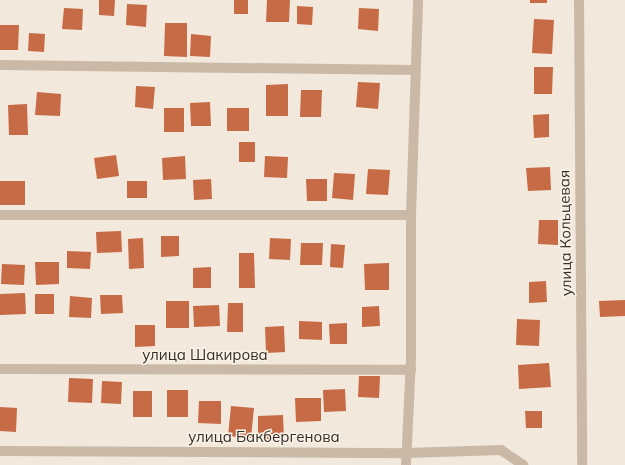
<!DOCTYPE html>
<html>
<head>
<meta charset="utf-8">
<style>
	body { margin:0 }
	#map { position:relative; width:625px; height:465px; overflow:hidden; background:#f2e8db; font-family:Mulish,sans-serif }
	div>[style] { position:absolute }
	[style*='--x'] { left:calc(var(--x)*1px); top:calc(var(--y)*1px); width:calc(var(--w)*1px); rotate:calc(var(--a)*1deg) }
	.building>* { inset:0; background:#c66b45 }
	.street>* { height:10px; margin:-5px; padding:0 5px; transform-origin:5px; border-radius:5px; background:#cab9a7 }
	span { translate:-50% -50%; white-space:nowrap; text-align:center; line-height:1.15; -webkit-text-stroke:3px #f9f2e7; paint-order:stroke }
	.street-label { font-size:15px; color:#362d28 }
</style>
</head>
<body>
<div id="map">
	<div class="building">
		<div style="clip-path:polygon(99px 0,115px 0,114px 16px,99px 15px)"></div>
		<div style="clip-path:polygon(234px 0,248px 0,248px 14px,234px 14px)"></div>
		<div style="clip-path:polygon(267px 0,290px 0,289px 22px,266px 22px)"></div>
		<div style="clip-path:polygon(530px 0,547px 0,547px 3px,530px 3px)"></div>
		<div style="clip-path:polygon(127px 4px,147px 5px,146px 27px,126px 25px)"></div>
		<div style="clip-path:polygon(297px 6px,313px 7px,312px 25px,297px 24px)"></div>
		<div style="clip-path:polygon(64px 8px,83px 9px,82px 30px,62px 29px)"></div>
		<div style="clip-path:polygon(359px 8px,379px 9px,378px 31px,358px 29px)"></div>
		<div style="clip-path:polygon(534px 19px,554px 20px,552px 54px,532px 53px)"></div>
		<div style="clip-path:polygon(165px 23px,187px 23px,187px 57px,164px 56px)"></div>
		<div style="clip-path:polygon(0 25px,19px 25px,18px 50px,0 50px)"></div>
		<div style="clip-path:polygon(29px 33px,45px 34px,44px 52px,28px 51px)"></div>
		<div style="clip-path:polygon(191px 34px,211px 36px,210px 57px,190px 56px)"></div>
		<div style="clip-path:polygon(534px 67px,553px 67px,552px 94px,534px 94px)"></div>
		<div style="clip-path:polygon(358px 82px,380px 83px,378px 109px,356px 107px)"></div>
		<div style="clip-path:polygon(288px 84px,288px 116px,266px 116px,266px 85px)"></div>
		<div style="clip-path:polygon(136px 86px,155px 87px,153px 109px,135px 107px)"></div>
		<div style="clip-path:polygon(301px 90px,322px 90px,321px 117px,300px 117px)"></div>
		<div style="clip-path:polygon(37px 92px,61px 94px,60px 116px,35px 115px)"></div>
		<div style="clip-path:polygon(210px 102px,211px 126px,191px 126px,190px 103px)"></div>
		<div style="clip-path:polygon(27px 104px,28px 135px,9px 135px,8px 105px)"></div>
		<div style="clip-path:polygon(164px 108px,184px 108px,184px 132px,164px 132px)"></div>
		<div style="clip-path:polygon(227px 108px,249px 108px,249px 131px,227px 131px)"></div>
		<div style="clip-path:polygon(549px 114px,549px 137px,534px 138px,533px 115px)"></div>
		<div style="clip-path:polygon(239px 142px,255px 142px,255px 162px,239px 162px)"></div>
		<div style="clip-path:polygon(116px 155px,119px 176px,97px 179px,94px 158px)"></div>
		<div style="clip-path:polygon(185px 156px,186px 179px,163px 180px,162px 158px)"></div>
		<div style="clip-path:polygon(265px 156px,288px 157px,287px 178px,264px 177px)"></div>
		<div style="clip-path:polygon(550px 167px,551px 190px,528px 191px,526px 168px)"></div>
		<div style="clip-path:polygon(368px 169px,390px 170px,388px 195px,366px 194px)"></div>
		<div style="clip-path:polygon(334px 173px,355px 174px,353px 200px,332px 198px)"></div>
		<div style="clip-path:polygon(211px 179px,212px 199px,194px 200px,193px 180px)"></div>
		<div style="clip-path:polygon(306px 179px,327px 179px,327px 201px,307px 201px)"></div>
		<div style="clip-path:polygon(0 181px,25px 181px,25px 205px,0 205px)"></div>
		<div style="clip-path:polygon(127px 181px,147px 181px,147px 198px,127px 198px)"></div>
		<div style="clip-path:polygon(539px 220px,558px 220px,558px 245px,538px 244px)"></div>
		<div style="clip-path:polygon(121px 231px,122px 252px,97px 253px,96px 232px)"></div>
		<div style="clip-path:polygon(161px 236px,179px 236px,179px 256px,161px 257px)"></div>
		<div style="clip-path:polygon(143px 238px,144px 268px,129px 269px,128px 239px)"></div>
		<div style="clip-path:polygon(270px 238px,291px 239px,290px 260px,269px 259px)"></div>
		<div style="clip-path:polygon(301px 243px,323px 243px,322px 265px,300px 265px)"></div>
		<div style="clip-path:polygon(331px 244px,345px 245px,343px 268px,330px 267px)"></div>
		<div style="clip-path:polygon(67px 251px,91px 252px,90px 269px,67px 268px)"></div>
		<div style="clip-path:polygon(239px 253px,254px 253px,255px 288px,239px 288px)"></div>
		<div style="clip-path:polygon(35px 262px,59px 262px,59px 284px,36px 285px)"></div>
		<div style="clip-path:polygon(389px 263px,389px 290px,365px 290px,364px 264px)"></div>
		<div style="clip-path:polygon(2px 264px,25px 265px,24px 285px,1px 284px)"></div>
		<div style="clip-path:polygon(211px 267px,211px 288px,193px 288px,193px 268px)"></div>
		<div style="clip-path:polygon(546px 281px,547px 302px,529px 303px,529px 282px)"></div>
		<div style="clip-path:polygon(25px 293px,26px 314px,0 315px,0 294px)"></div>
		<div style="clip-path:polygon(35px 294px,54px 294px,54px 314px,35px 314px)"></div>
		<div style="clip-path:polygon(100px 295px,122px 295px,123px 313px,101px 314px)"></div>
		<div style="clip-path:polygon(70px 296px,92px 298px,91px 318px,69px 317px)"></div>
		<div style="clip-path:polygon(625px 300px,625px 316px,600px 317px,599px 301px)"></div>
		<div style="clip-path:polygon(166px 301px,189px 301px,189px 328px,166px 328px)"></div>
		<div style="clip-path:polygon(228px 303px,243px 303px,243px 332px,227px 332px)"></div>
		<div style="clip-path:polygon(219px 305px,220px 326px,194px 327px,193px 306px)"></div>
		<div style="clip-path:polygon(379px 306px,380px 326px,362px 327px,362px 307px)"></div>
		<div style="clip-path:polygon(517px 319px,540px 320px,539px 346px,516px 345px)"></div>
		<div style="clip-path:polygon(299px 321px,322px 322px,322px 340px,299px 339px)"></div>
		<div style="clip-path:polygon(347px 323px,347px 344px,330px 344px,329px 324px)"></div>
		<div style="clip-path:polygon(135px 325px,155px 325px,155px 346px,135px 347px)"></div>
		<div style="clip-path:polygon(284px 326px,285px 352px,266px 353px,265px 327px)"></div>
		<div style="clip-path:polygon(549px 363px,551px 387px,519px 389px,518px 365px)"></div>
		<div style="clip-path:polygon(359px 376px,380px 376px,379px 398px,358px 397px)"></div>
		<div style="clip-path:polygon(69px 378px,93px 379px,92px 403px,68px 402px)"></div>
		<div style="clip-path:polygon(102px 381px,122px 382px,121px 404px,101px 403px)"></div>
		<div style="clip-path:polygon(345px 389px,346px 411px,324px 412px,323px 390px)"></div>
		<div style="clip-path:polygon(167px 390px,188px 390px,188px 417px,167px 417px)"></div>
		<div style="clip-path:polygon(133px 391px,152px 391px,152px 417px,133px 417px)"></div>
		<div style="clip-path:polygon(295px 398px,321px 398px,321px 421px,296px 422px)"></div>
		<div style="clip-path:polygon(199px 401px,221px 401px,221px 424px,198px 423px)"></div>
		<div style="clip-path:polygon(231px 406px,254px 408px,251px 438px,228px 436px)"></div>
		<div style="clip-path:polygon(0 407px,17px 408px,16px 432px,0 431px)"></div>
		<div style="clip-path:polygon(525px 411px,542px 411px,542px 428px,526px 428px)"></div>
		<div style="clip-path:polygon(283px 415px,284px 439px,258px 439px,258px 416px)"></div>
	</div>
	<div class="street">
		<div style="--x:579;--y:0;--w:465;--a:89.6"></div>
		<div style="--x:0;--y:65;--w:415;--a:0.7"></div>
		<div style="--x:0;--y:215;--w:411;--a:0"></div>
		<div style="--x:0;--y:369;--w:411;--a:0.1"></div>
		<div style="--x:0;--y:451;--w:407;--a:0.3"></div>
		<div style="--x:407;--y:453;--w:94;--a:-1.8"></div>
		<div style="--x:501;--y:450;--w:27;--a:34"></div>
		<div style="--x:406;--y:465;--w:107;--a:-87.3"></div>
		<div style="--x:411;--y:358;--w:143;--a:-90"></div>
		<div style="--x:411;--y:215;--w:215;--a:-88.1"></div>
	</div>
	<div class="street-label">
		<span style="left:565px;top:233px;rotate:-91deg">улица Кольцевая</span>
		<span style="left:205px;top:355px">улица Шакирова</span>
		<span style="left:264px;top:437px">улица Бакбергенова</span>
	</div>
</div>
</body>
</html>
